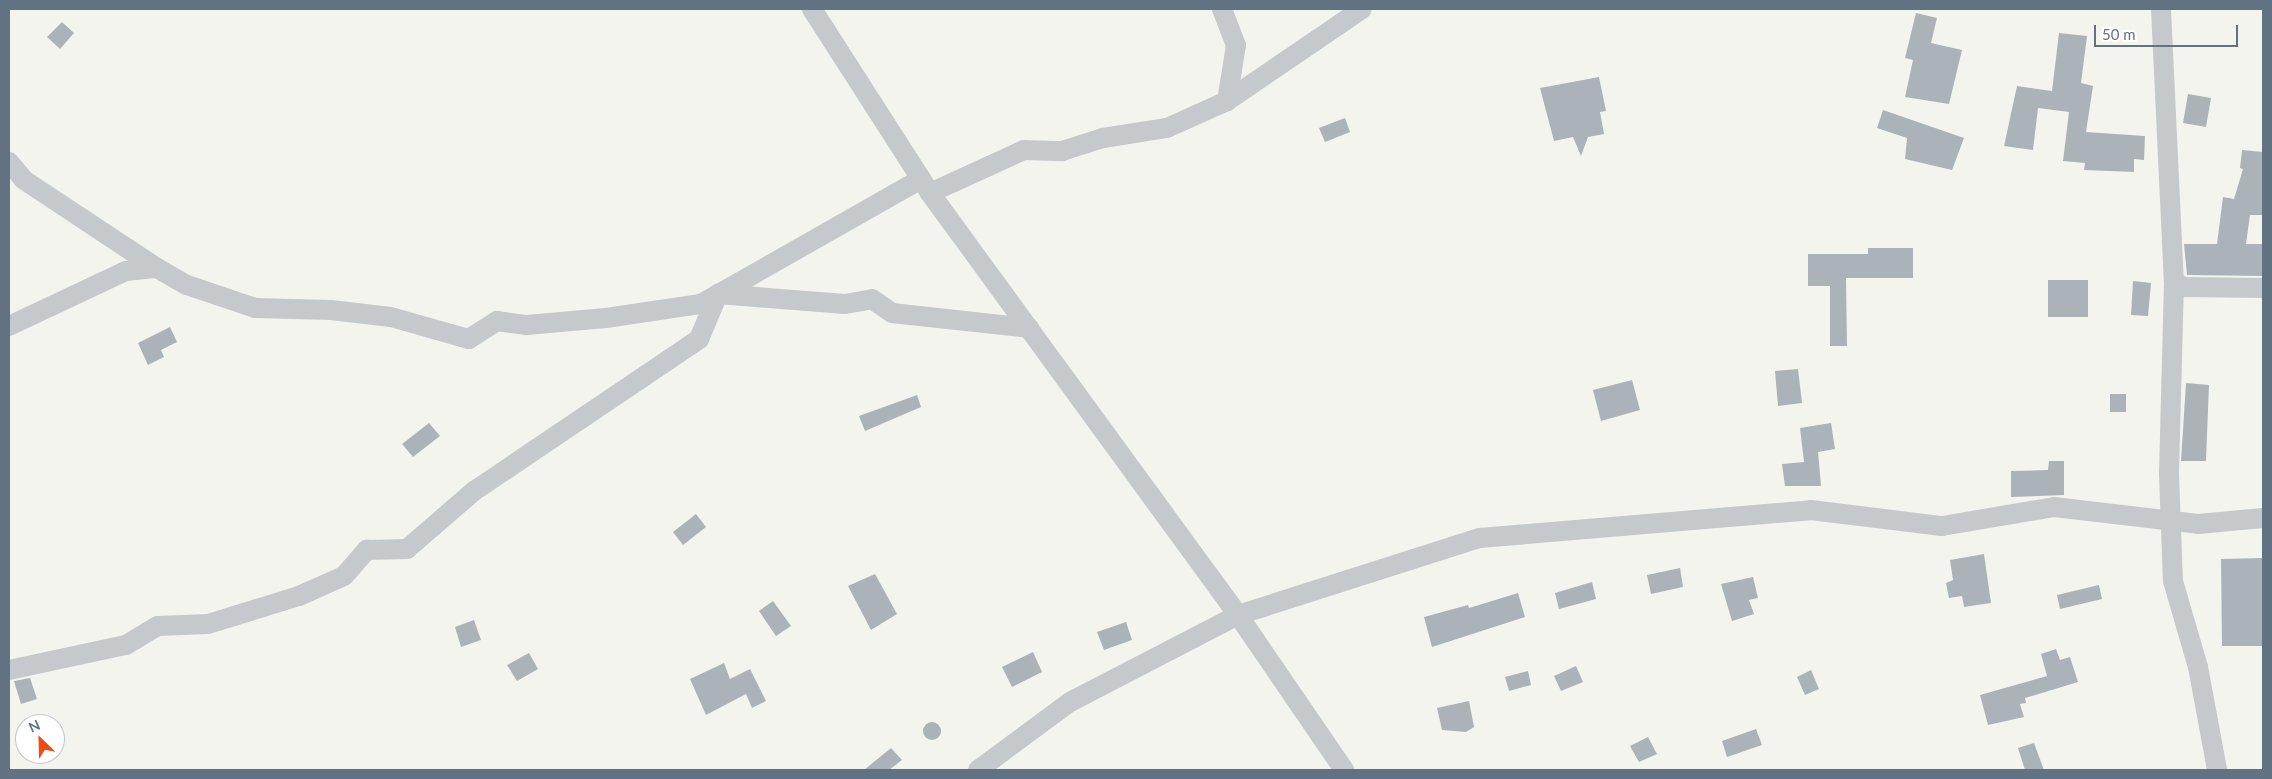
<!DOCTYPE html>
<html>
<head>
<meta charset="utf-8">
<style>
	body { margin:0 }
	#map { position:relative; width:2272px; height:779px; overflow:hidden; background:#f4f4ef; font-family:Lato,sans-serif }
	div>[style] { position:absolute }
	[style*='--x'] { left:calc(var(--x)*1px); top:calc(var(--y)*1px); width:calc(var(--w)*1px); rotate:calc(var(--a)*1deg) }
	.building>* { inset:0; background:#abb3b8 }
	.round { border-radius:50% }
	.street>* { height:20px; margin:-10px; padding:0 10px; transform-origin:10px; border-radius:10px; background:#c6c9cc }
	span { translate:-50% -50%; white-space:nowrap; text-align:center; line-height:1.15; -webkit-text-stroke:5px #fff; paint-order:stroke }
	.frame { position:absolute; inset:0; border:10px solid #617383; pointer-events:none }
	.north { position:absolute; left:15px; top:714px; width:50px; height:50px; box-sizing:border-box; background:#fff; border:1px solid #c0c7cd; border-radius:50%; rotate:336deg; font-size:14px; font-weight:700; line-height:20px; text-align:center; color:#617383 }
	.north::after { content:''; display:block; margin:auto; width:18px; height:22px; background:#f14a13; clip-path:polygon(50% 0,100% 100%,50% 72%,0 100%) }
	.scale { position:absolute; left:2094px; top:25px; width:144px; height:22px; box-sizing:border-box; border:2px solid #617383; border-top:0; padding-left:6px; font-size:15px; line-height:18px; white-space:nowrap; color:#617383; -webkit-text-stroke:4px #fff; paint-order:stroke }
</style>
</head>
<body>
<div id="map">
	<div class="building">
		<div style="clip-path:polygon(1916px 13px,1937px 18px,1931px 43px,1962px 50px,1949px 104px,1905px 97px,1913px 60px,1905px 58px)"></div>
		<div style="clip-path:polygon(62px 22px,74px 33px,60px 49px,47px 37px)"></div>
		<div style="clip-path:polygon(2059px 33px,2087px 36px,2081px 83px,2093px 86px,2086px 132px,2145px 136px,2144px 160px,2134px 159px,2134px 172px,2084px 170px,2085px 163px,2063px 161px,2069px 112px,2038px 108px,2033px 150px,2004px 146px,2017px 86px,2052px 91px)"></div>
		<div style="clip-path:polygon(1599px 77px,1606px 111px,1600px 112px,1604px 134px,1588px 137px,1581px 156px,1573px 137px,1554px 141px,1540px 88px)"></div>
		<div style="clip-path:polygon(2188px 94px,2211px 98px,2206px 127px,2183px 123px)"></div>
		<div style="clip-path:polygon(1883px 110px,1964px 138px,1952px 170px,1905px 159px,1907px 138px,1877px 128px)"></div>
		<div style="clip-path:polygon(1345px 118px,1350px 132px,1325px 142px,1319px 128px)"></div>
		<div style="clip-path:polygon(2242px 150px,2263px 152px,2263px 215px,2250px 215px,2246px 244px,2263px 244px,2263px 276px,2187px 275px,2184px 244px,2217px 244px,2223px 197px,2234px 199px,2243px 169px,2240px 168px)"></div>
		<div style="clip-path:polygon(1868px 248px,1913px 248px,1913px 278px,1846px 278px,1847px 346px,1830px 346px,1830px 286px,1808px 286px,1808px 254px,1868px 254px)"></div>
		<div style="clip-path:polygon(2048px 280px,2088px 280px,2088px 317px,2048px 317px)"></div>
		<div style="clip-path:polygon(2133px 281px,2151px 283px,2148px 316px,2131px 315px)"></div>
		<div style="clip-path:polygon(170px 327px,177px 342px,161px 350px,164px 357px,148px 365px,138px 343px)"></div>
		<div style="clip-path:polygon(1798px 369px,1802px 403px,1778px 406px,1775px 371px)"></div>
		<div style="clip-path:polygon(1632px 380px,1640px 410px,1601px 421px,1593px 390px)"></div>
		<div style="clip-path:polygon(2186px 383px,2209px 385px,2206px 461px,2181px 461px)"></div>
		<div style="clip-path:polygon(2110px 394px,2126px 394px,2126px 412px,2110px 412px)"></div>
		<div style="clip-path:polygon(917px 395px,921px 407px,865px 431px,859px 416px)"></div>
		<div style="clip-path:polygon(429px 423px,440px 436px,413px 457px,402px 444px)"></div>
		<div style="clip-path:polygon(1831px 423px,1835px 449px,1818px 452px,1821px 486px,1785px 486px,1782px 464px,1804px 462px,1800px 428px)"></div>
		<div style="clip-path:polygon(2049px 461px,2064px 461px,2064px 495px,2011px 497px,2011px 471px,2048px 470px)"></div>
		<div style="clip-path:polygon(696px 514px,706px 527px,683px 545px,673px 532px)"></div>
		<div style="clip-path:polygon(1984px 554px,1991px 603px,1964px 607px,1962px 596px,1949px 598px,1946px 583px,1953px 580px,1950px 560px)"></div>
		<div style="clip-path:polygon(2263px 558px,2263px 646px,2222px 646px,2221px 559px)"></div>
		<div style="clip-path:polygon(1680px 568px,1683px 587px,1651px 594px,1647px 575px)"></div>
		<div style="clip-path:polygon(875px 574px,897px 614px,871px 630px,848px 586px)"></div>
		<div style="clip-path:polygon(1753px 577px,1758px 598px,1749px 600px,1754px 614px,1732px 621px,1721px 584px)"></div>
		<div style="clip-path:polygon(1592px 582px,1596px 599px,1559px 609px,1555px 593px)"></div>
		<div style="clip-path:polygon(2099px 585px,2102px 599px,2060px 609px,2057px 595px)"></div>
		<div style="clip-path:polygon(1518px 593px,1525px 617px,1432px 647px,1424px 617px,1468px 605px,1469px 608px)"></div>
		<div style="clip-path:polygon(773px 601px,791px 626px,776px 636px,759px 611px)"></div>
		<div style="clip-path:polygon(474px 620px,481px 640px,461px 647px,455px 627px)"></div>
		<div style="clip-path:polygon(1126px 622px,1132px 640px,1104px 650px,1097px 632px)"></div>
		<div style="clip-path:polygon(2056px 649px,2060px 660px,2070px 657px,2078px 682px,2025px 698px,2026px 703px,2020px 704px,2024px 717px,1988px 725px,1980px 695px,2047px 676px,2041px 654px)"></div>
		<div style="clip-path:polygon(1033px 652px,1042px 672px,1012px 687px,1002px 667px)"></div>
		<div style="clip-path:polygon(529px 653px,538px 669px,517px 681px,507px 665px)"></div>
		<div style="clip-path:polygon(724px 663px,730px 679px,750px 669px,766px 701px,752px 708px,746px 694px,706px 715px,690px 679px)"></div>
		<div style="clip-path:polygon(1576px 666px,1583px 682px,1561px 691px,1554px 676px)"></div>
		<div style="clip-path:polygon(1811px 670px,1819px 689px,1805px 695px,1797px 677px)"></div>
		<div style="clip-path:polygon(1528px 671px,1531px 685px,1509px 691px,1505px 677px)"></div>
		<div style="clip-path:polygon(30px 678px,37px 699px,21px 704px,14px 681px)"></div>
		<div style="clip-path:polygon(1469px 701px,1474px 727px,1466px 732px,1442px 730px,1437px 708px)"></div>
		<div class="round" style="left:923px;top:722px;width:18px;height:18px"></div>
		<div style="clip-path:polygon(1756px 729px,1762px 745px,1727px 757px,1722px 741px)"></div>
		<div style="clip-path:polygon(1648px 737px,1657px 754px,1639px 762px,1630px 746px)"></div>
		<div style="clip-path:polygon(2034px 743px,2044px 770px,2025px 770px,2018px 748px)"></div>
		<div style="clip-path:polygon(891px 748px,902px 760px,889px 770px,864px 770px)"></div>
	</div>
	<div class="street">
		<div style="--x:812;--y:9;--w:219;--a:57.3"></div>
		<div style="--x:930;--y:193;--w:522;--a:53.88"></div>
		<div style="--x:1238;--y:615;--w:188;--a:55.6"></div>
		<div style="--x:1222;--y:9;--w:39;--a:69"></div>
		<div style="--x:1236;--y:45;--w:57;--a:99.1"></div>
		<div style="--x:2161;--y:9;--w:273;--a:87.3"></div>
		<div style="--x:2174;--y:282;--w:192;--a:91.5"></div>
		<div style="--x:2169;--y:474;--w:107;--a:87.9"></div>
		<div style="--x:2173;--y:581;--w:90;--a:73.8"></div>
		<div style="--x:2198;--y:667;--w:105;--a:79.5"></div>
		<div style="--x:9;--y:162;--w:23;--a:50"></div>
		<div style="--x:24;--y:180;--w:159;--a:33.5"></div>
		<div style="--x:930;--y:193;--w:103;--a:-24.6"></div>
		<div style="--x:1024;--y:150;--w:38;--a:2"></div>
		<div style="--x:1062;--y:151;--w:43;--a:-17.6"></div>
		<div style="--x:1103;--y:138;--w:65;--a:-8.9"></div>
		<div style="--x:1167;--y:128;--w:66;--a:-24.2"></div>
		<div style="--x:1227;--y:101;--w:163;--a:-34.3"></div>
		<div style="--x:2174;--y:282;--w:11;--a:27"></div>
		<div style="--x:2184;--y:287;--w:79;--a:0.7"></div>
		<div style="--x:9;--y:326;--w:129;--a:-25.2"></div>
		<div style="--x:126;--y:271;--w:31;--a:-6"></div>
		<div style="--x:157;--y:268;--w:34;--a:30"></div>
		<div style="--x:187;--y:285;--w:72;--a:18.7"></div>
		<div style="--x:255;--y:308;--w:76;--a:1.5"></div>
		<div style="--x:331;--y:310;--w:60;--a:6.7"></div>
		<div style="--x:391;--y:317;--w:81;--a:15.8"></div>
		<div style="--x:469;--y:339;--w:33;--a:-33"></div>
		<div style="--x:497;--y:321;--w:30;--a:8"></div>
		<div style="--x:527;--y:325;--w:79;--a:-5.1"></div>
		<div style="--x:606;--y:318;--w:96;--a:-8.4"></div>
		<div style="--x:701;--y:304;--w:253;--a:-29.6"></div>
		<div style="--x:9;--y:670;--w:120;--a:-12.1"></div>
		<div style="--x:126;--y:645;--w:37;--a:-31"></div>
		<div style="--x:158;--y:626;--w:50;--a:-2.3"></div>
		<div style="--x:208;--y:624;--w:95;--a:-17.1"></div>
		<div style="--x:299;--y:596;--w:49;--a:-24"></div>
		<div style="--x:344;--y:576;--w:35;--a:-49"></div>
		<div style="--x:367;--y:550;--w:40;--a:-1.4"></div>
		<div style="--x:407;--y:549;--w:89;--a:-40.9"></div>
		<div style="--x:474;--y:491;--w:272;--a:-34"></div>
		<div style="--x:699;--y:339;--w:49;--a:-67.1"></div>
		<div style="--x:718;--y:294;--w:127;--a:4.5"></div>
		<div style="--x:845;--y:304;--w:27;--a:-10"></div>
		<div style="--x:872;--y:299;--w:24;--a:35"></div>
		<div style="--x:892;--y:313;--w:138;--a:6.2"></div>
		<div style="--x:978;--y:770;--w:114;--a:-36.5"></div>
		<div style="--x:1070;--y:702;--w:189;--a:-27.4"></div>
		<div style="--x:1238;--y:615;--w:254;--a:-17.7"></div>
		<div style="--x:1480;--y:538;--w:332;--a:-4.8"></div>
		<div style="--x:1811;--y:510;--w:132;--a:7"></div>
		<div style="--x:1942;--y:526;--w:114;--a:-9.6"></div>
		<div style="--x:2054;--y:507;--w:145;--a:6.7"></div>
		<div style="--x:2198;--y:524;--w:65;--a:-5.3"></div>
	</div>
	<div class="frame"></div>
	<div class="north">N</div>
	<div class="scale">50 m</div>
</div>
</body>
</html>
